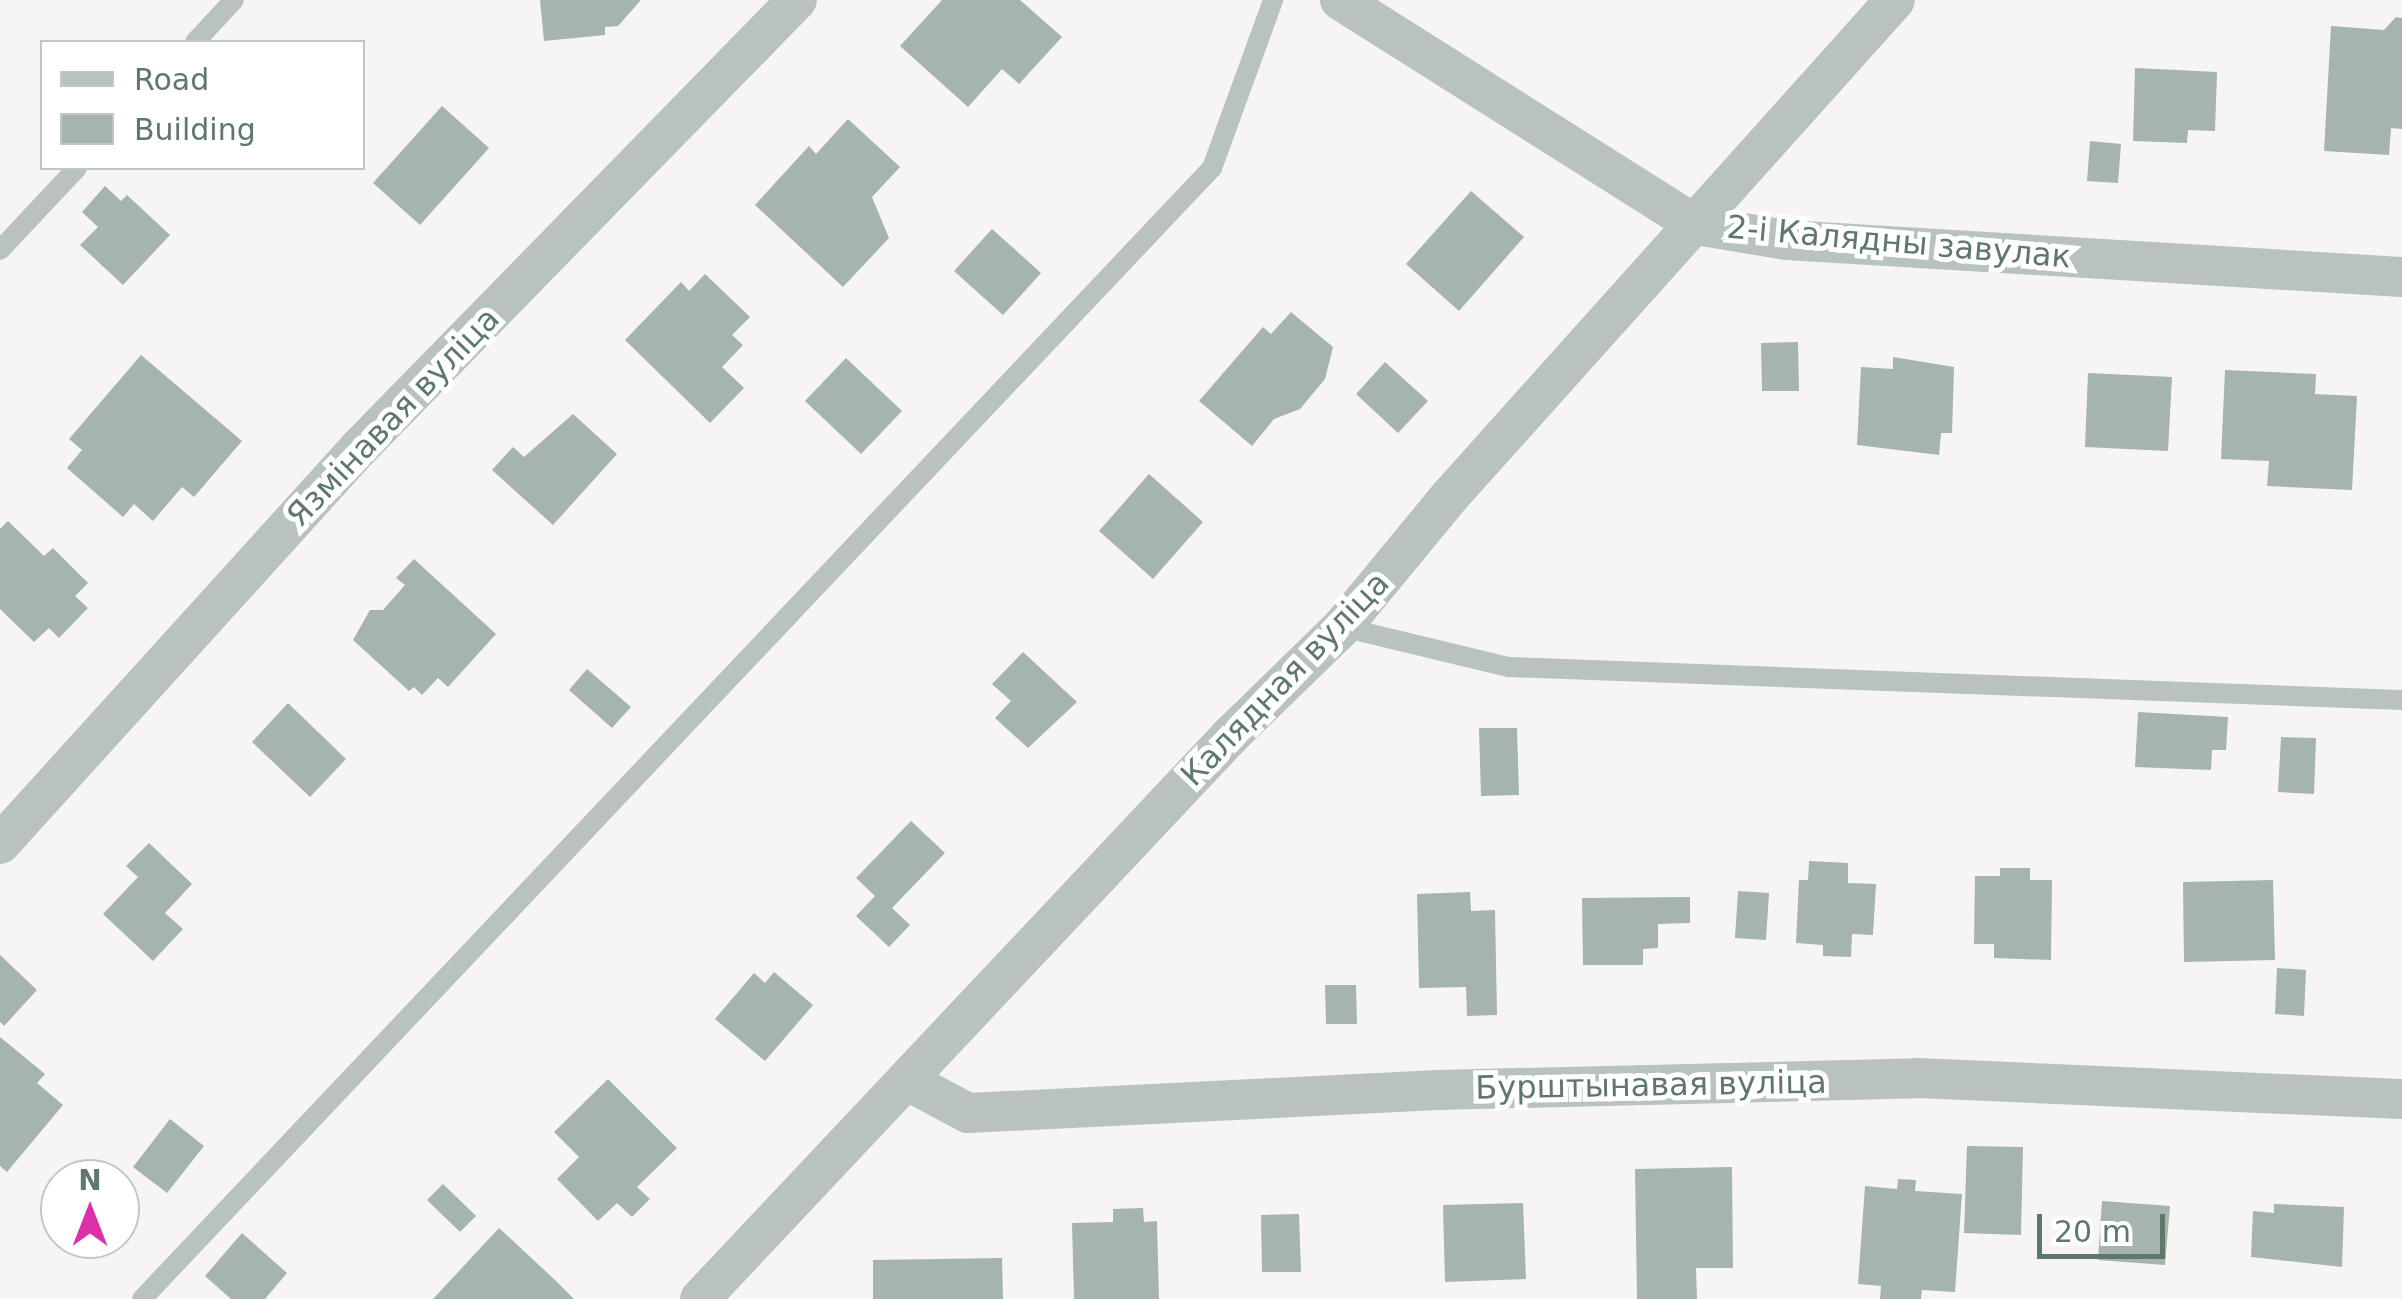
<!DOCTYPE html>
<html>
<head>
<meta charset="utf-8">
<style>
	body { margin:0 }
	#map { position:relative; width:2402px; height:1299px; overflow:hidden; background:#f7f5f4; font-family:"DejaVu Sans",sans-serif }
	div>[style] { position:absolute }
	[style*='--x'] { left:calc(var(--x)*1px); top:calc(var(--y)*1px); width:calc(var(--w)*1px); rotate:calc(var(--a)*1deg) }
	.building>* { inset:0; background:#a5b4ac }
	.service>* { height:20px; margin:-10px; padding:0 10px; transform-origin:10px; border-radius:10px; background:#b9c3be }
	.minor>* { height:40px; margin:-20px; padding:0 20px; transform-origin:20px; border-radius:20px; background:#b9c3be }
	span { translate:-50% -50%; white-space:nowrap; text-align:center; line-height:1.15; -webkit-text-stroke:10px #fff; paint-order:stroke }
	.street-label { font-size:32px; color:#5e786c }
	.legend { position:absolute; left:40px; top:40px; width:325px; height:130px; box-sizing:border-box; background:#fff; border:2px solid #bfc9c4; margin:0; padding:12px 18px; list-style:none; font-size:30px; color:#5e786c }
	.legend li { display:flex; align-items:center; gap:20px; height:50px }
	.legend b { width:50px; border:2px solid #bfc9c4 }
	.north { position:absolute; left:40px; top:1159px; width:100px; height:100px; box-sizing:border-box; background:#fff; border:2px solid #bfc9c4; border-radius:50%; rotate:0deg; font-size:28px; font-weight:700; line-height:40px; text-align:center; color:#5e786c }
	.north::after { content:''; display:block; margin:auto; width:35px; height:45px; background:#dd2fa7; clip-path:polygon(50% 0,100% 100%,50% 72%,0 100%) }
	.scale { position:absolute; left:2037px; top:1214px; width:128px; height:45px; box-sizing:border-box; border:5px solid #5e786c; border-top:0; padding-left:12px; font-size:30px; line-height:35px; white-space:nowrap; color:#5e786c; -webkit-text-stroke:8px #fff; paint-order:stroke }
</style>
</head>
<body>
<div id="map">
	<div class="building">
		<div style="clip-path:polygon(540px 0,641px 0,618px 26px,605px 27px,605px 35px,544px 41px)"></div>
		<div style="clip-path:polygon(942px 0,1020px 0,1062px 37px,1019px 84px,1002px 69px,968px 107px,900px 46px)"></div>
		<div style="clip-path:polygon(2396px 17px,2402px 18px,2402px 129px,2391px 128px,2389px 155px,2324px 151px,2331px 26px,2384px 30px)"></div>
		<div style="clip-path:polygon(2135px 68px,2217px 72px,2215px 131px,2188px 130px,2187px 143px,2133px 141px)"></div>
		<div style="clip-path:polygon(442px 106px,489px 148px,420px 225px,373px 183px)"></div>
		<div style="clip-path:polygon(848px 119px,900px 167px,872px 197px,889px 238px,843px 287px,755px 205px,809px 146px,816px 154px)"></div>
		<div style="clip-path:polygon(2090px 141px,2121px 144px,2118px 183px,2087px 181px)"></div>
		<div style="clip-path:polygon(105px 186px,121px 201px,127px 195px,170px 235px,123px 285px,80px 245px,98px 227px,82px 212px)"></div>
		<div style="clip-path:polygon(1471px 191px,1524px 237px,1459px 311px,1406px 264px)"></div>
		<div style="clip-path:polygon(992px 229px,1041px 273px,1003px 315px,954px 271px)"></div>
		<div style="clip-path:polygon(705px 274px,750px 317px,732px 335px,743px 345px,722px 367px,744px 388px,710px 423px,625px 340px,681px 282px,689px 291px)"></div>
		<div style="clip-path:polygon(1291px 312px,1333px 347px,1325px 379px,1300px 409px,1274px 419px,1252px 446px,1199px 401px,1263px 327px,1271px 334px)"></div>
		<div style="clip-path:polygon(1798px 342px,1799px 391px,1762px 391px,1761px 343px)"></div>
		<div style="clip-path:polygon(141px 355px,242px 441px,194px 497px,182px 487px,153px 521px,134px 504px,123px 517px,67px 468px,82px 450px,69px 439px)"></div>
		<div style="clip-path:polygon(1893px 357px,1954px 367px,1952px 433px,1941px 433px,1939px 455px,1857px 445px,1861px 367px,1893px 369px)"></div>
		<div style="clip-path:polygon(846px 358px,902px 411px,861px 454px,805px 401px)"></div>
		<div style="clip-path:polygon(1385px 362px,1428px 401px,1398px 433px,1356px 394px)"></div>
		<div style="clip-path:polygon(2225px 370px,2316px 374px,2315px 394px,2357px 396px,2352px 490px,2267px 486px,2269px 461px,2221px 459px)"></div>
		<div style="clip-path:polygon(2088px 373px,2172px 377px,2168px 451px,2085px 447px)"></div>
		<div style="clip-path:polygon(573px 414px,617px 454px,553px 525px,492px 470px,513px 447px,524px 457px)"></div>
		<div style="clip-path:polygon(1149px 474px,1203px 522px,1153px 579px,1099px 531px)"></div>
		<div style="clip-path:polygon(8px 521px,44px 556px,53px 548px,88px 583px,75px 596px,88px 608px,59px 638px,49px 628px,34px 642px,0 609px,0 529px)"></div>
		<div style="clip-path:polygon(414px 559px,496px 634px,448px 687px,438px 678px,422px 695px,414px 687px,409px 691px,353px 640px,370px 610px,383px 610px,405px 585px,396px 578px)"></div>
		<div style="clip-path:polygon(1023px 652px,1077px 702px,1028px 748px,995px 718px,1011px 701px,992px 684px)"></div>
		<div style="clip-path:polygon(587px 669px,631px 707px,612px 728px,569px 690px)"></div>
		<div style="clip-path:polygon(288px 703px,346px 759px,310px 797px,252px 742px)"></div>
		<div style="clip-path:polygon(2138px 712px,2228px 717px,2226px 750px,2212px 750px,2211px 770px,2135px 767px)"></div>
		<div style="clip-path:polygon(1479px 728px,1517px 728px,1519px 795px,1481px 796px)"></div>
		<div style="clip-path:polygon(2281px 737px,2316px 738px,2314px 794px,2278px 792px)"></div>
		<div style="clip-path:polygon(911px 821px,945px 853px,892px 908px,910px 925px,889px 947px,856px 916px,875px 896px,856px 878px)"></div>
		<div style="clip-path:polygon(149px 843px,192px 884px,165px 913px,183px 929px,153px 961px,103px 914px,138px 877px,126px 866px)"></div>
		<div style="clip-path:polygon(1809px 861px,1848px 863px,1848px 883px,1876px 884px,1873px 935px,1852px 934px,1851px 957px,1823px 956px,1823px 945px,1796px 943px,1799px 880px,1808px 880px)"></div>
		<div style="clip-path:polygon(2000px 868px,2030px 868px,2030px 880px,2052px 880px,2051px 960px,1994px 958px,1994px 944px,1974px 944px,1975px 876px,2000px 876px)"></div>
		<div style="clip-path:polygon(2273px 880px,2275px 960px,2184px 962px,2183px 882px)"></div>
		<div style="clip-path:polygon(1738px 891px,1769px 893px,1766px 940px,1735px 938px)"></div>
		<div style="clip-path:polygon(1470px 892px,1471px 911px,1495px 910px,1497px 1015px,1467px 1016px,1466px 987px,1419px 988px,1417px 894px)"></div>
		<div style="clip-path:polygon(1690px 897px,1690px 923px,1658px 924px,1658px 948px,1643px 949px,1643px 965px,1583px 965px,1582px 898px)"></div>
		<div style="clip-path:polygon(0 955px,37px 990px,4px 1026px,0 1022px)"></div>
		<div style="clip-path:polygon(2277px 968px,2306px 970px,2304px 1016px,2275px 1014px)"></div>
		<div style="clip-path:polygon(774px 972px,813px 1005px,765px 1061px,715px 1019px,754px 973px,765px 983px)"></div>
		<div style="clip-path:polygon(1325px 985px,1356px 985px,1357px 1024px,1326px 1024px)"></div>
		<div style="clip-path:polygon(0 1037px,45px 1074px,37px 1083px,63px 1105px,7px 1172px,0 1166px)"></div>
		<div style="clip-path:polygon(608px 1079px,677px 1148px,637px 1187px,650px 1199px,632px 1217px,617px 1203px,598px 1221px,557px 1179px,579px 1157px,554px 1132px)"></div>
		<div style="clip-path:polygon(170px 1119px,204px 1146px,167px 1193px,133px 1167px)"></div>
		<div style="clip-path:polygon(1967px 1146px,2023px 1147px,2021px 1235px,1964px 1233px)"></div>
		<div style="clip-path:polygon(1732px 1167px,1733px 1268px,1696px 1268px,1697px 1299px,1637px 1299px,1635px 1169px)"></div>
		<div style="clip-path:polygon(1898px 1179px,1916px 1180px,1915px 1191px,1962px 1194px,1955px 1292px,1922px 1290px,1921px 1299px,1880px 1299px,1881px 1286px,1858px 1284px,1865px 1186px,1897px 1189px)"></div>
		<div style="clip-path:polygon(443px 1184px,476px 1216px,460px 1232px,427px 1200px)"></div>
		<div style="clip-path:polygon(2102px 1201px,2170px 1206px,2165px 1265px,2098px 1260px)"></div>
		<div style="clip-path:polygon(1523px 1203px,1526px 1279px,1445px 1282px,1443px 1205px)"></div>
		<div style="clip-path:polygon(2274px 1204px,2344px 1207px,2342px 1267px,2251px 1257px,2253px 1211px,2274px 1213px)"></div>
		<div style="clip-path:polygon(1143px 1208px,1144px 1222px,1157px 1221px,1159px 1299px,1074px 1299px,1072px 1223px,1113px 1222px,1113px 1209px)"></div>
		<div style="clip-path:polygon(1299px 1214px,1301px 1272px,1262px 1272px,1261px 1215px)"></div>
		<div style="clip-path:polygon(499px 1228px,555px 1280px,574px 1299px,433px 1299px)"></div>
		<div style="clip-path:polygon(242px 1233px,287px 1273px,265px 1299px,231px 1299px,205px 1276px)"></div>
		<div style="clip-path:polygon(1002px 1258px,1003px 1299px,873px 1299px,873px 1260px)"></div>
	</div>
	<div class="service">
		<div style="--x:195;--y:42;--w:57;--a:-47.1"></div>
		<div style="--x:0;--y:250;--w:112;--a:-46.8"></div>
		<div style="--x:1342;--y:627;--w:172;--a:13.5"></div>
		<div style="--x:1509;--y:667;--w:894;--a:2.12"></div>
		<div style="--x:142;--y:1299;--w:1557;--a:-46.59"></div>
		<div style="--x:1212;--y:168;--w:179;--a:-70"></div>
	</div>
	<div class="minor">
		<div style="--x:1340;--y:0;--w:421;--a:32.3"></div>
		<div style="--x:1696;--y:225;--w:92;--a:9.4"></div>
		<div style="--x:1787;--y:240;--w:616;--a:3.44"></div>
		<div style="--x:0;--y:844;--w:536;--a:-47.8"></div>
		<div style="--x:360;--y:447;--w:625;--a:-45.65"></div>
		<div style="--x:908;--y:1081;--w:68;--a:28.1"></div>
		<div style="--x:968;--y:1113;--w:471;--a:-2.8"></div>
		<div style="--x:1438;--y:1090;--w:480;--a:-1.4"></div>
		<div style="--x:1918;--y:1078;--w:484;--a:2.5"></div>
		<div style="--x:700;--y:1299;--w:775;--a:-46.73"></div>
		<div style="--x:1231;--y:735;--w:155;--a:-44.2"></div>
		<div style="--x:1342;--y:627;--w:170;--a:-50.5"></div>
		<div style="--x:1450;--y:496;--w:666;--a:-48.1"></div>
	</div>
	<div class="street-label">
		<span style="left:1899px;top:242px;rotate:5deg">2-і Калядны завулак</span>
		<span style="left:393px;top:417px;rotate:-46deg">Язмінавая вуліца</span>
		<span style="left:1285px;top:679px;rotate:-46deg">Калядная вуліца</span>
		<span style="left:1651px;top:1085px;rotate:-1deg">Бурштынавая вуліца</span>
	</div>
	<ul class="legend">
	<li><b style="height:12px;background:#b9c3be"></b>Road</li>
	<li><b style="height:28px;background:#a5b4ac"></b>Building</li>
	</ul>
	<div class="north">N</div>
	<div class="scale">20 m</div>
</div>
</body>
</html>
